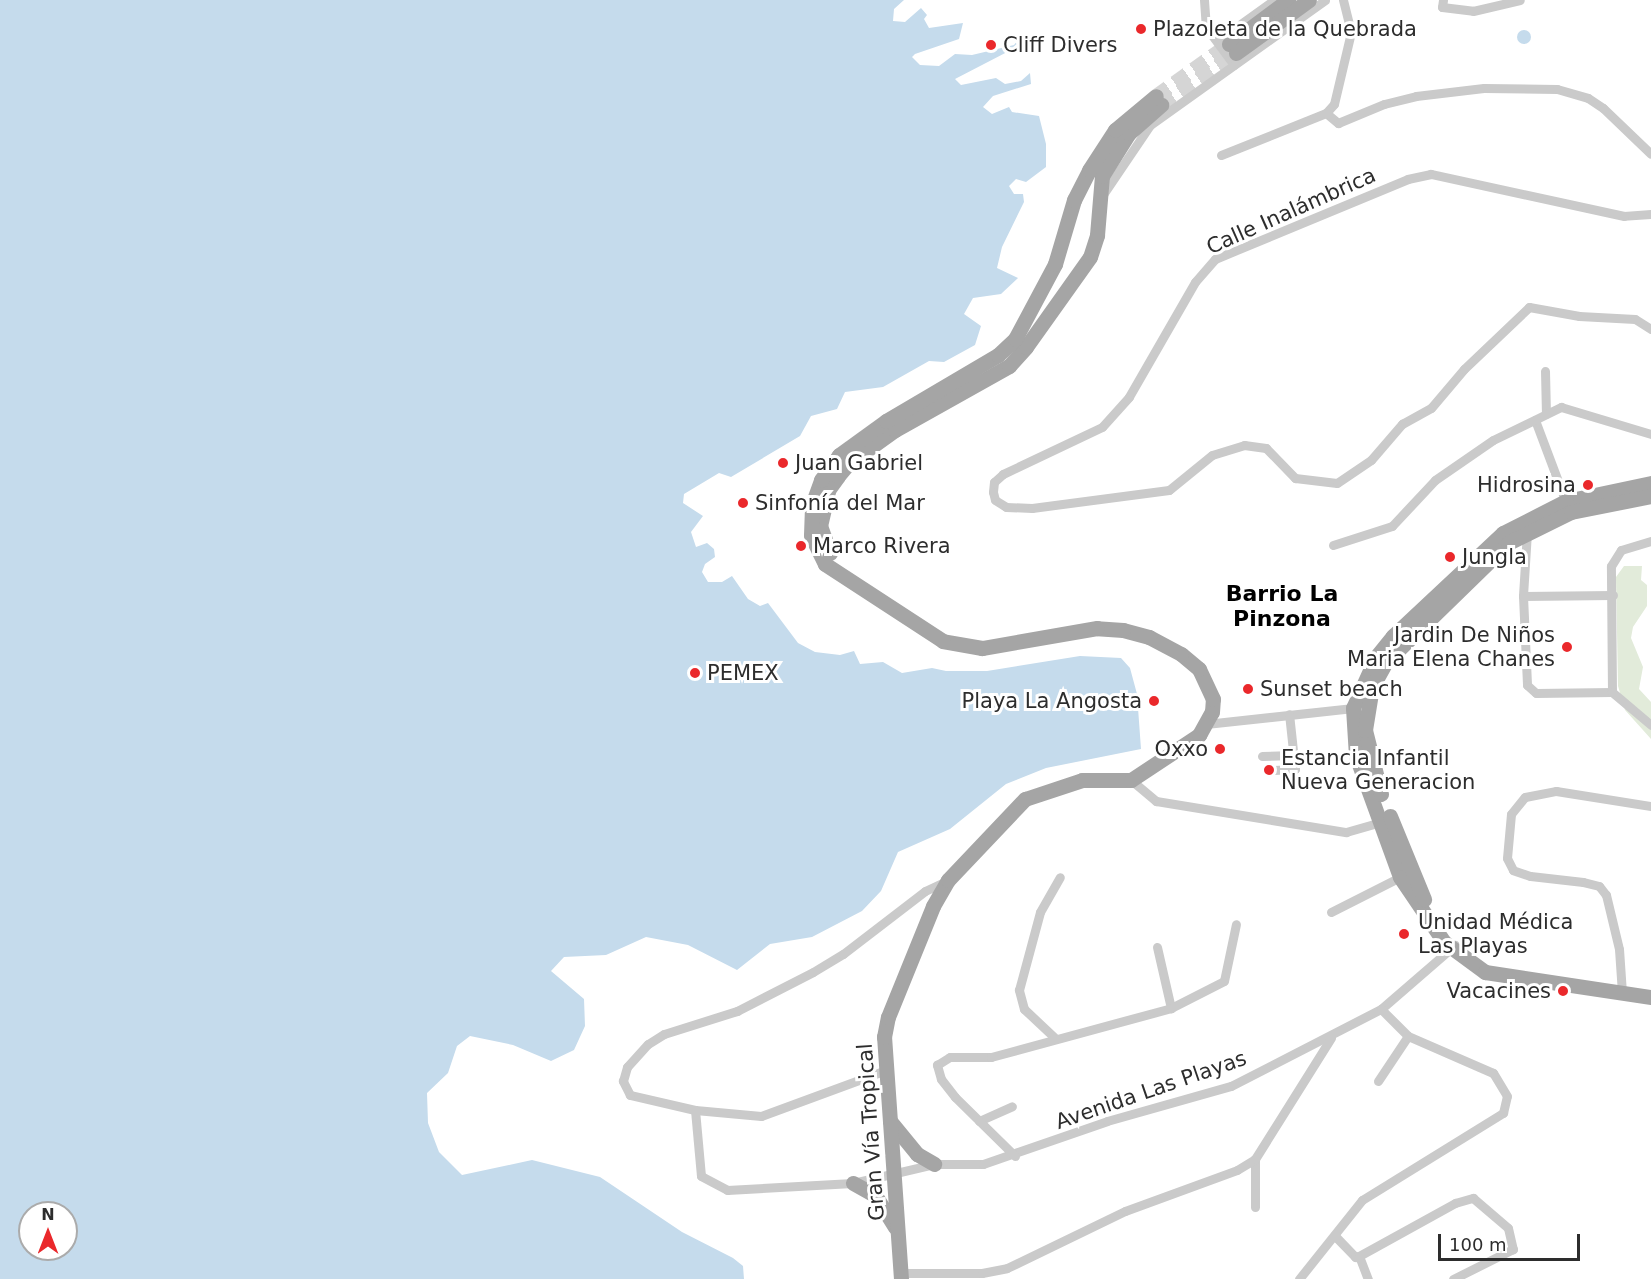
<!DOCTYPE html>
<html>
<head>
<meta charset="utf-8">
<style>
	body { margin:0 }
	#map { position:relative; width:1651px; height:1279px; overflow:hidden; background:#fff; font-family:"DejaVu Sans",sans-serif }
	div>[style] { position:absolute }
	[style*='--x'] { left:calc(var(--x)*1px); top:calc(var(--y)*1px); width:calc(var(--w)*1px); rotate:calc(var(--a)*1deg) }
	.green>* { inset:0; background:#e2ebda }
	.water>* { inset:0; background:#c5dbec }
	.round { border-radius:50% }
	.primary-tunnel>* { height:15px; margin-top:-7.5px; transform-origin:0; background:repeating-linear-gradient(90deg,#d5d5d5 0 15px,transparent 0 23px) }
	.street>* { height:9px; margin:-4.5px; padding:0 4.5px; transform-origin:4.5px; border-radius:4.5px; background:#cacaca }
	.primary>* { height:15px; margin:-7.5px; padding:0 7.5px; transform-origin:7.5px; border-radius:7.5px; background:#a5a5a5 }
	.dots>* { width:16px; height:16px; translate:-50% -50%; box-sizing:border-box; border:3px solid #fff; border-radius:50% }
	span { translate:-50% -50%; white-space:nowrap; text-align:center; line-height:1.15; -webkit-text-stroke:6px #fff; paint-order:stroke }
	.poi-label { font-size:21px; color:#2d2d2d }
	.left { translate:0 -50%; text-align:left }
	.right { translate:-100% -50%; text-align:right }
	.street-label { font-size:21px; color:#2d2d2d }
	.neighbourhood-label { font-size:22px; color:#000; font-weight:700 }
	.north { position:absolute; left:18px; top:1201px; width:60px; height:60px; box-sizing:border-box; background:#fff; border:2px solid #ababab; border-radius:50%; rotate:0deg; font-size:16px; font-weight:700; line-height:24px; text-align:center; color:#2d2d2d }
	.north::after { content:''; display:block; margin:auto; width:21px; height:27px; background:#ea282b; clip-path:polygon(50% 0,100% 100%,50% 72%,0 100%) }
	.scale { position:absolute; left:1438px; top:1234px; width:142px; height:27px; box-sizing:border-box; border:3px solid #2d2d2d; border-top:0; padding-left:8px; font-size:18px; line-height:21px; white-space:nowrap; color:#2d2d2d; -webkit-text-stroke:4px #fff; paint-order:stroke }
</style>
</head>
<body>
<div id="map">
	<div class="green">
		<div style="clip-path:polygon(1624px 566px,1642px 566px,1641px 580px,1647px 585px,1647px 606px,1633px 627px,1631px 638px,1643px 667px,1639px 689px,1651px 702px,1651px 739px,1625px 710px,1618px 686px,1616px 577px)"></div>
	</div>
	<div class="water">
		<div style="clip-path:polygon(evenodd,0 0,904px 0,894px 9px,893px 21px,905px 22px,921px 8px,927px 15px,924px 19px,929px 28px,963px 23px,959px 39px,915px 54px,912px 57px,920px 65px,939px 66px,955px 54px,972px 55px,1014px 45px,1020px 37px,1035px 47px,1036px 51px,1031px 53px,1011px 50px,955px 79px,961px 85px,996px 78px,1005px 84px,1021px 81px,1030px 73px,1031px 84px,993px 96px,983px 107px,992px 114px,1009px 107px,1012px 112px,1039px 116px,1046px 144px,1046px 167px,1026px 182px,1016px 179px,1009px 186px,1014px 194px,1023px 194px,1024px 202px,1002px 247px,997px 268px,1018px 278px,1001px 294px,973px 298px,964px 314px,981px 326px,975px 345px,944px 362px,929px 361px,883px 387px,845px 392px,837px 409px,811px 416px,800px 436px,731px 477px,719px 473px,684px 494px,683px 503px,703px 516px,691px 532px,696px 547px,707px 543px,714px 549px,715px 557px,705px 564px,702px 572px,708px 582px,722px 582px,732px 576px,748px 599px,760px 606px,768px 603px,798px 643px,815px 652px,840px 655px,854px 651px,860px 664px,883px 662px,902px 673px,932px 668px,946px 671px,987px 671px,1080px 656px,1121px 658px,1130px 668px,1137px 694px,1141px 749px,1046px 768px,1006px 784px,950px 829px,898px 852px,881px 891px,862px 911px,812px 937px,770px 944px,737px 970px,688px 945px,646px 937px,606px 955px,564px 957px,551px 971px,584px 999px,585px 1026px,574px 1050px,551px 1061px,513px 1045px,470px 1036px,457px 1046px,448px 1073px,427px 1093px,428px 1123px,439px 1152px,462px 1175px,532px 1160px,600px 1177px,682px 1232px,733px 1258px,743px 1266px,744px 1279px,0 1279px,0 0,30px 1213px,66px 1213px,66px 1249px,30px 1249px,30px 1213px)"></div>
		<div class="round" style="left:1517px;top:30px;width:14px;height:14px"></div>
	</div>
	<div class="primary-tunnel">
		<div style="--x:1156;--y:96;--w:90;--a:-35.5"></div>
		<div style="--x:1161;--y:105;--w:91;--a:-34.7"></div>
	</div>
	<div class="street">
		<div style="--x:1204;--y:0;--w:27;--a:86"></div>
		<div style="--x:1206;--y:27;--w:47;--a:53.6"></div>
		<div style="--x:1443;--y:0;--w:7;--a:98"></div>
		<div style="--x:1442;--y:7;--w:31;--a:7"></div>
		<div style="--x:1473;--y:11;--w:48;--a:-13.2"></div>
		<div style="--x:1217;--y:41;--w:70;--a:-35.7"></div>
		<div style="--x:1326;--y:113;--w:16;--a:40"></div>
		<div style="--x:1338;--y:123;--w:50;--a:-22.4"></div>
		<div style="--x:1384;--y:104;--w:33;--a:-14"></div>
		<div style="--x:1416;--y:96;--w:68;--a:-6.7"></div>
		<div style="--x:1484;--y:88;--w:73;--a:0.8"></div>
		<div style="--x:1557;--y:89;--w:32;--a:16"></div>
		<div style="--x:1588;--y:98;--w:18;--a:34"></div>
		<div style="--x:1603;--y:108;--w:66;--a:43.8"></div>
		<div style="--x:1221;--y:155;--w:113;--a:-21.8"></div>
		<div style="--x:1326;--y:113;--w:12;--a:-48"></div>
		<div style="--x:1334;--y:104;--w:74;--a:-76.7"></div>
		<div style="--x:1351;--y:32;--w:33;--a:-104"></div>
		<div style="--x:1102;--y:196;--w:86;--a:-55.9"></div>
		<div style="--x:1150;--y:125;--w:215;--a:-35.5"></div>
		<div style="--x:1651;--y:214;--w:27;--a:176"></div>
		<div style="--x:1624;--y:216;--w:198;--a:-167.7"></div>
		<div style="--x:1431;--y:174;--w:24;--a:168"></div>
		<div style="--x:1408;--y:179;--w:209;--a:157.5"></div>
		<div style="--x:1215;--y:259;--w:30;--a:131"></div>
		<div style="--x:1195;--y:282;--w:133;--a:119.9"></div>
		<div style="--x:1129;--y:397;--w:40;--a:132"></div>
		<div style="--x:1102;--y:427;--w:110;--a:154.6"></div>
		<div style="--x:1003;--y:474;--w:12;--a:138"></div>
		<div style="--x:994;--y:482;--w:10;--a:96"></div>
		<div style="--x:993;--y:492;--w:8;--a:76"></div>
		<div style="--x:995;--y:500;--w:13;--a:32"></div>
		<div style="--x:1006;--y:507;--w:26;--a:2"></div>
		<div style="--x:1032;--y:508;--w:138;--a:-7.5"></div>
		<div style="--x:1169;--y:490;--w:55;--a:-39.1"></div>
		<div style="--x:1212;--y:455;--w:34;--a:-17"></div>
		<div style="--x:1244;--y:445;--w:22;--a:8"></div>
		<div style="--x:1266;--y:448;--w:42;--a:46"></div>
		<div style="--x:1295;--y:478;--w:42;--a:6.8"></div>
		<div style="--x:1337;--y:483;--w:41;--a:-34.1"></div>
		<div style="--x:1371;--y:460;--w:48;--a:-49.3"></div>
		<div style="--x:1402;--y:424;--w:33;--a:-29"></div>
		<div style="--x:1431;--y:408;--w:51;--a:-49.8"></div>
		<div style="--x:1464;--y:369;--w:90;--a:-43.6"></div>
		<div style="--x:1529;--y:307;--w:51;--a:10.2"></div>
		<div style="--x:1579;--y:316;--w:56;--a:3.1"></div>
		<div style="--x:1635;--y:319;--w:19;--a:32"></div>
		<div style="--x:1545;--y:371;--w:43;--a:88.7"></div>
		<div style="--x:1535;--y:420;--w:91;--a:69.4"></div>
		<div style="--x:1527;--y:532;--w:64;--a:93.6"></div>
		<div style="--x:1523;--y:596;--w:89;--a:87.4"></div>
		<div style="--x:1527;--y:685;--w:12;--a:42"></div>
		<div style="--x:1536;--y:693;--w:76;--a:-0.8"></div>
		<div style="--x:1333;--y:545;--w:62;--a:-17.9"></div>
		<div style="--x:1392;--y:526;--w:63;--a:-46.9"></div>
		<div style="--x:1435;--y:480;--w:70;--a:-34.6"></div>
		<div style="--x:1493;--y:440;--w:76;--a:-25.9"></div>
		<div style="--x:1561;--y:407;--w:94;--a:16.7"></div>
		<div style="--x:1523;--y:596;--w:90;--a:-0.6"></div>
		<div style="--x:1612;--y:692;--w:126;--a:-90.5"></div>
		<div style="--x:1611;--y:566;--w:19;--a:-58"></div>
		<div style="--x:1621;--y:550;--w:31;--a:-17"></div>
		<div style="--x:1612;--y:692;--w:51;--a:40.2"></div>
		<div style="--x:1206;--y:724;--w:148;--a:-6.2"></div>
		<div style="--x:1262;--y:756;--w:32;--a:-2"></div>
		<div style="--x:1274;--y:770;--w:21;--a:-3"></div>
		<div style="--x:1295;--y:769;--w:55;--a:-96.2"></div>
		<div style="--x:1131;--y:780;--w:33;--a:40"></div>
		<div style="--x:1156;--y:801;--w:193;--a:9.3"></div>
		<div style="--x:1346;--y:832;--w:40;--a:-16"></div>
		<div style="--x:1331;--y:912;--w:77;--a:-26.9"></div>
		<div style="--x:1157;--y:947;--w:63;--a:77.1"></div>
		<div style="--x:1622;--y:993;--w:44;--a:-93.9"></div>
		<div style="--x:1619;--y:949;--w:56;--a:-103.5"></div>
		<div style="--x:1606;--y:895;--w:11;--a:-128"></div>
		<div style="--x:1599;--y:886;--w:16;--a:-166"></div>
		<div style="--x:1583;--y:882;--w:53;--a:-173.5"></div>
		<div style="--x:1530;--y:876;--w:18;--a:-161"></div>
		<div style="--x:1513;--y:870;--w:13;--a:-117"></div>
		<div style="--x:1507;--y:858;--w:44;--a:-84.8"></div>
		<div style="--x:1511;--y:814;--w:22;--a:-51"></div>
		<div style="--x:1525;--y:797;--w:32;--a:-11"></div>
		<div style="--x:1556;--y:791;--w:96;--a:9"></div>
		<div style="--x:1056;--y:1039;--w:44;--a:-136.8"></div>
		<div style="--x:1024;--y:1009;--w:20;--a:-105"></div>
		<div style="--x:1019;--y:990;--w:81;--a:-74.9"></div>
		<div style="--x:1040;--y:912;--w:40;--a:-60.3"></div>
		<div style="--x:886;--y:1070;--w:133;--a:159.8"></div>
		<div style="--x:761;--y:1116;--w:66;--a:-174.8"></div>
		<div style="--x:695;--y:1110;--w:67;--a:-167"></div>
		<div style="--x:630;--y:1095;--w:16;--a:-117"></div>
		<div style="--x:623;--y:1081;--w:15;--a:-74"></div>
		<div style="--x:627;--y:1067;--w:31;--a:-48"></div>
		<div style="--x:648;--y:1044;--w:19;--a:-32"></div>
		<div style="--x:664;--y:1034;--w:77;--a:-17.5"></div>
		<div style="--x:737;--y:1011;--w:85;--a:-27.2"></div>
		<div style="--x:813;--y:972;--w:35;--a:-31"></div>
		<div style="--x:843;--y:954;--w:103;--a:-37.5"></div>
		<div style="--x:925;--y:891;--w:23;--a:-25"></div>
		<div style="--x:1378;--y:1081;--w:54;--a:-56.3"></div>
		<div style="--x:695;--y:1110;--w:66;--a:84.8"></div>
		<div style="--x:701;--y:1176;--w:30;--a:28"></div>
		<div style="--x:727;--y:1190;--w:126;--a:-3.2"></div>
		<div style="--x:853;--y:1183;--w:83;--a:-13.2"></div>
		<div style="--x:934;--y:1164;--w:49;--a:0"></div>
		<div style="--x:983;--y:1164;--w:131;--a:-19.1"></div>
		<div style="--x:1107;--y:1121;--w:129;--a:-15.8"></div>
		<div style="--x:1231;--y:1086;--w:169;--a:-27.2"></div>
		<div style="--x:1381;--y:1009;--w:98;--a:-40.9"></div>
		<div style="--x:979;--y:1121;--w:36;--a:-24"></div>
		<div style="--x:1015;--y:1156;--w:84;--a:-135.5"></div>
		<div style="--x:955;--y:1097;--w:23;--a:-128"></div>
		<div style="--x:941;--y:1079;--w:15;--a:-106"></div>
		<div style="--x:937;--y:1065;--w:15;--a:-32"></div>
		<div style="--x:950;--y:1057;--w:41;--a:0"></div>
		<div style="--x:991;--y:1057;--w:187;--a:-15.2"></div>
		<div style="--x:1171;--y:1008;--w:59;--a:-27"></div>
		<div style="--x:1224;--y:981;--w:58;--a:-78.1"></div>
		<div style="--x:1255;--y:1159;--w:48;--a:90"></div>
		<div style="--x:1336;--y:1237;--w:28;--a:46"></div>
		<div style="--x:1355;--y:1257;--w:4;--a:-14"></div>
		<div style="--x:1359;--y:1256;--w:25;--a:69"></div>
		<div style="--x:1359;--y:1256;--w:110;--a:-28.9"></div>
		<div style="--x:1455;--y:1203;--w:19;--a:-16"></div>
		<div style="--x:1473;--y:1198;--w:46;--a:40.6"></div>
		<div style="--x:1508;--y:1228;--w:22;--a:77"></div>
		<div style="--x:1513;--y:1249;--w:67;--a:153.4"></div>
		<div style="--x:903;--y:1273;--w:79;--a:0"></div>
		<div style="--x:982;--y:1273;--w:25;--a:-11"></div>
		<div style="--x:1007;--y:1268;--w:131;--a:-25.8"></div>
		<div style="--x:1125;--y:1211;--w:119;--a:-20.1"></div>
		<div style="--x:1237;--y:1170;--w:21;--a:-31"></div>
		<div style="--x:1255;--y:1159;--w:143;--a:-57.9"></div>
		<div style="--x:1299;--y:1279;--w:101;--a:-51.4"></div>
		<div style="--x:1362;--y:1200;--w:166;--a:-31.7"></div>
		<div style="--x:1503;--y:1113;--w:17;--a:-77"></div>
		<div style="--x:1507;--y:1096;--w:27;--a:-121"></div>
		<div style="--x:1493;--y:1073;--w:93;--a:-156.5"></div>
		<div style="--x:1408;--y:1036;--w:38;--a:-135"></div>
	</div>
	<div class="primary">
		<div style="--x:1229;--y:44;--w:74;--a:-36.7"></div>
		<div style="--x:1236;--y:53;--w:90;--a:-36"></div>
		<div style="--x:1651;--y:483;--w:87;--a:168"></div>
		<div style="--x:1566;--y:501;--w:71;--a:153.1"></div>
		<div style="--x:1503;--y:533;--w:151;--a:136.9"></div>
		<div style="--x:1393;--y:636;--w:27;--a:129"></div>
		<div style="--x:1376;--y:657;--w:56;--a:114.3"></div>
		<div style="--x:1353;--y:708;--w:48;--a:86.4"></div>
		<div style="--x:1356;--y:756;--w:129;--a:70"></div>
		<div style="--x:1400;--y:877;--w:78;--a:55.9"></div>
		<div style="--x:1444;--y:942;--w:51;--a:36.2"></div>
		<div style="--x:1485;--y:972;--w:168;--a:8.6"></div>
		<div style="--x:830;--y:553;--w:29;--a:-110"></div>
		<div style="--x:820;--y:526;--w:37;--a:-77"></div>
		<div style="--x:828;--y:490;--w:17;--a:-54"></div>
		<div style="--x:838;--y:476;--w:17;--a:-50"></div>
		<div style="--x:849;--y:463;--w:57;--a:-35.7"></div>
		<div style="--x:895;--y:430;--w:131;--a:-29.3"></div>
		<div style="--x:1009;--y:366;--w:25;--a:-48"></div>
		<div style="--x:1026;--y:347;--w:110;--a:-54.6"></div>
		<div style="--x:1090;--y:257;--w:23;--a:-72"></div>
		<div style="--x:1097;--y:235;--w:59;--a:-85.2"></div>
		<div style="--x:1102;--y:176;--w:51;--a:-57.9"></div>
		<div style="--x:1129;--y:133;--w:43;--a:-41.2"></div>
		<div style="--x:1381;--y:794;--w:66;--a:-104"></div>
		<div style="--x:1365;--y:730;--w:44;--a:-80.8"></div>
		<div style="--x:1372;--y:687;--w:29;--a:-61"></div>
		<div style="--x:1386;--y:662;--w:170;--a:-44.3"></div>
		<div style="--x:1508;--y:543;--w:70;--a:-26.2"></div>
		<div style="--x:1571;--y:512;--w:82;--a:-11.3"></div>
		<div style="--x:1390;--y:816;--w:90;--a:67.7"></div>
		<div style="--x:890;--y:1121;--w:43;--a:50.7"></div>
		<div style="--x:917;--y:1154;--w:20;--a:30"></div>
		<div style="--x:853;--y:1183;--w:25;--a:29"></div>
		<div style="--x:875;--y:1195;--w:38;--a:58"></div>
		<div style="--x:901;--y:1279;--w:243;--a:-94"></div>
		<div style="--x:884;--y:1037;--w:20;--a:-79"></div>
		<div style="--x:888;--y:1017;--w:120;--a:-67.9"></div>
		<div style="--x:933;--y:906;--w:30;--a:-60"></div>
		<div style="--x:948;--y:880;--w:112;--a:-46.5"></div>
		<div style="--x:1025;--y:799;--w:60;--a:-18.4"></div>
		<div style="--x:1082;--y:780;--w:49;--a:0"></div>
		<div style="--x:1131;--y:780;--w:82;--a:-33.5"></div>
		<div style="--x:1199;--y:735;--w:26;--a:-61"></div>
		<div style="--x:1212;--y:712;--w:13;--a:-86"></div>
		<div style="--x:1213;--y:699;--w:33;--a:-115"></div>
		<div style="--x:1199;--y:669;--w:23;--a:-140"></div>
		<div style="--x:1181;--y:654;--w:36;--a:-152"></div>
		<div style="--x:1149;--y:637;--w:27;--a:-165"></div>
		<div style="--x:1123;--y:630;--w:26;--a:-176"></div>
		<div style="--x:1097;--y:628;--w:117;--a:170.1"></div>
		<div style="--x:982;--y:648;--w:40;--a:-170"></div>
		<div style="--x:943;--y:641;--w:141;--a:-146.9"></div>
		<div style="--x:825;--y:564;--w:32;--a:-116"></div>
		<div style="--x:811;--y:535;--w:30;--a:-88"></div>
		<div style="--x:812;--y:505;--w:27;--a:-70"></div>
		<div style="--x:821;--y:480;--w:31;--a:-54"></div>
		<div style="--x:839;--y:455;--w:58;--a:-35.9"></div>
		<div style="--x:886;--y:421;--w:130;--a:-30.5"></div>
		<div style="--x:998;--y:355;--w:23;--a:-43"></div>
		<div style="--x:1015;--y:339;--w:85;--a:-61.9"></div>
		<div style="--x:1055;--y:264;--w:67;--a:-73.5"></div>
		<div style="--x:1074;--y:200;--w:34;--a:-63"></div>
		<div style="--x:1089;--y:170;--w:48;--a:-57"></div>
		<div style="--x:1115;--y:130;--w:53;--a:-39.7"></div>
	</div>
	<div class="dots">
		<div style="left:1141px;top:29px;background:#ea282b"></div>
		<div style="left:991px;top:45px;background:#ea282b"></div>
		<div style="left:783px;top:463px;background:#ea282b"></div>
		<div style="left:1588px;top:485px;background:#ea282b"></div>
		<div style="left:743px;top:503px;background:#ea282b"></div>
		<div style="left:801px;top:546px;background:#ea282b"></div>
		<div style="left:1450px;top:557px;background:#ea282b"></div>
		<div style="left:1567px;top:647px;background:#ea282b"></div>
		<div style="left:695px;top:673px;background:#ea282b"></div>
		<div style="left:1248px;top:689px;background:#ea282b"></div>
		<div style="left:1154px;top:701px;background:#ea282b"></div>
		<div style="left:1220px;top:749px;background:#ea282b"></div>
		<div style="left:1269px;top:770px;background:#ea282b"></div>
		<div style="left:1404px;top:934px;background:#ea282b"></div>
		<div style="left:1563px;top:991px;background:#ea282b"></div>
	</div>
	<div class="poi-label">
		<span class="left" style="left:1153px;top:29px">Plazoleta de la Quebrada</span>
		<span class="left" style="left:1003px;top:45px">Cliff Divers</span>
		<span class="left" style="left:795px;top:463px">Juan Gabriel</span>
		<span class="right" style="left:1576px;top:485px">Hidrosina</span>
		<span class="left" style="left:755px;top:503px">Sinfonía del Mar</span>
		<span class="left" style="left:813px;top:546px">Marco Rivera</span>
		<span class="left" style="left:1462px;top:557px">Jungla</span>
		<span class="right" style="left:1555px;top:647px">Jardin De Niños<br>Maria Elena Chanes</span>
		<span class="left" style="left:707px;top:673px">PEMEX</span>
		<span class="left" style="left:1260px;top:689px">Sunset beach</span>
		<span class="right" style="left:1142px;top:701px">Playa La Angosta</span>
		<span class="right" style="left:1208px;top:749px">Oxxo</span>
		<span class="left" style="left:1281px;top:770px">Estancia Infantil<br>Nueva Generacion</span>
		<span class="left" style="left:1418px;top:934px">Unidad Médica<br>Las Playas</span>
		<span class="right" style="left:1551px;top:991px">Vacacines</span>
	</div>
	<div class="street-label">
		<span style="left:1291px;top:211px;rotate:-24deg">Calle Inalámbrica</span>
		<span style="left:1151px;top:1090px;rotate:-19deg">Avenida Las Playas</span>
		<span style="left:871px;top:1132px;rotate:-94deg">Gran Vía Tropical</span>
	</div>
	<div class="neighbourhood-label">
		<span style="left:1282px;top:606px">Barrio La<br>Pinzona</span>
	</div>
	<div class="north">N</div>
	<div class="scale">100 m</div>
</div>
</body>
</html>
